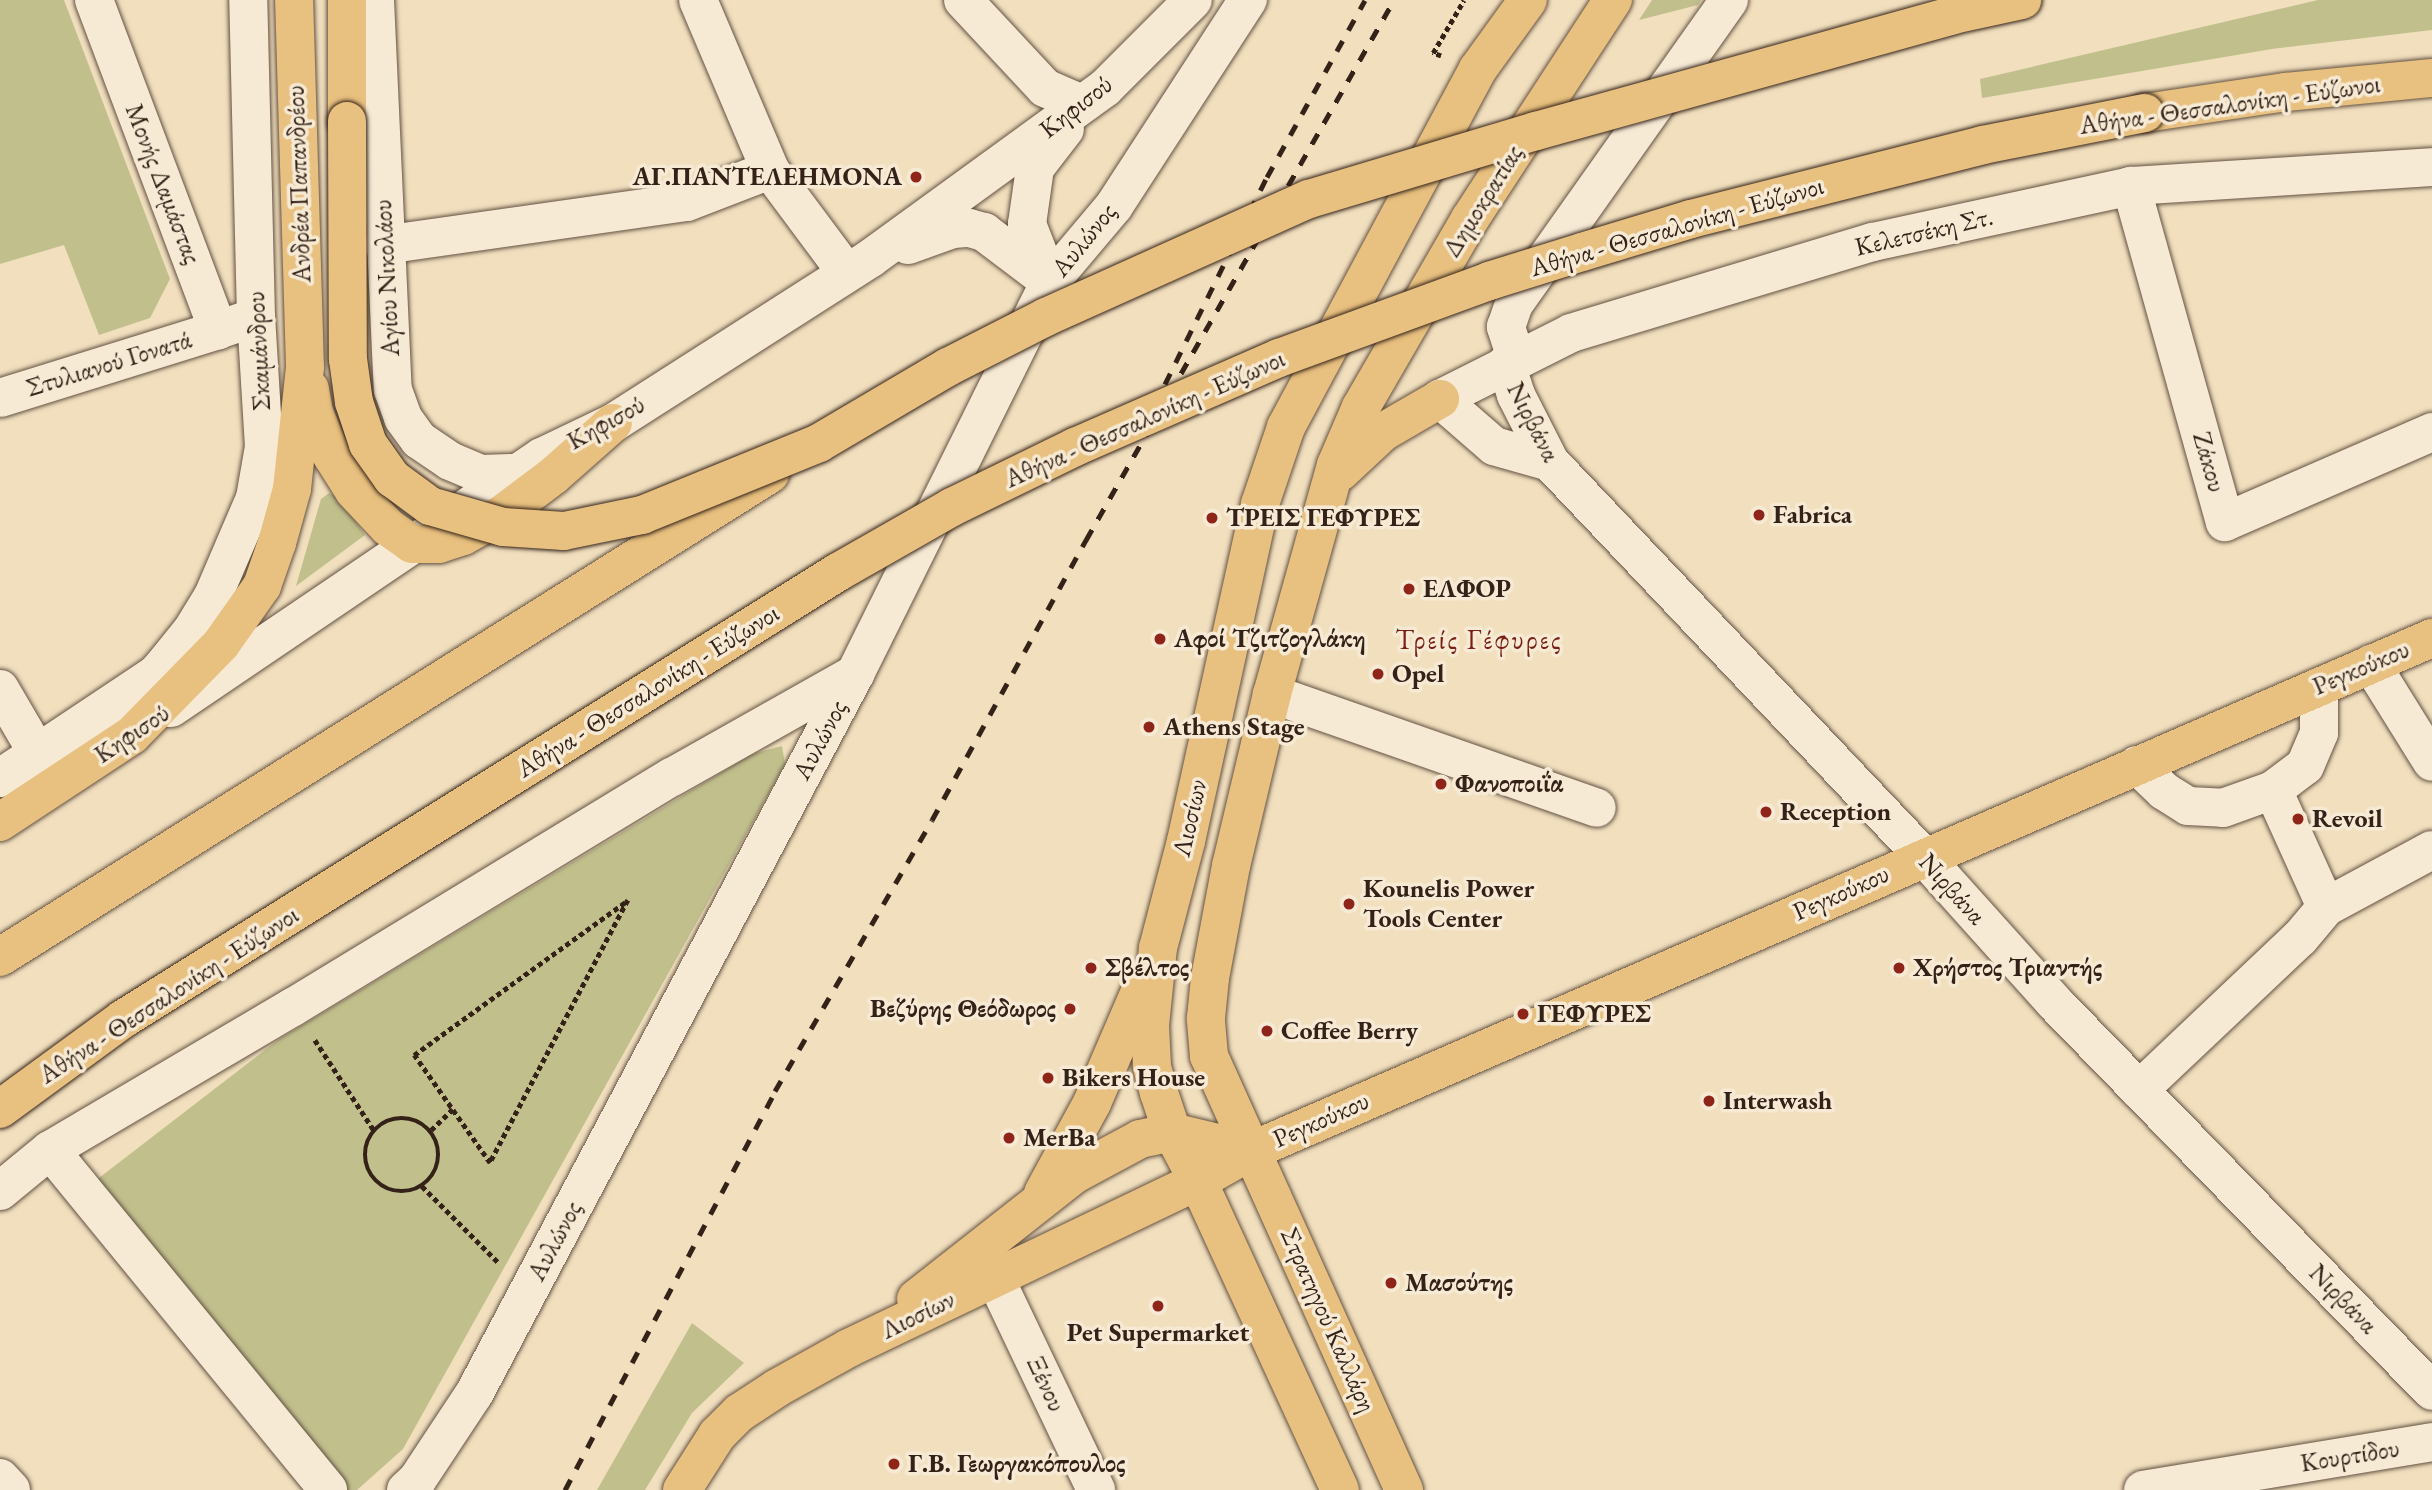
<!DOCTYPE html>
<html>
<head>
<meta charset="utf-8">
<style>
	body { margin:0 }
	#map { position:relative; width:2432px; height:1490px; overflow:hidden; background:#f1dfbe; font-family:"EB Garamond",serif }
	div>[style] { position:absolute }
	[style*='--x'] { left:calc(var(--x)*1px); top:calc(var(--y)*1px); width:calc(var(--w)*1px); rotate:calc(var(--a)*1deg) }
	.green>* { inset:0; background:#c1c08d }
	.path>* { height:4.5px; margin-top:-2.25px; transform-origin:0; background:repeating-linear-gradient(90deg,#342218 0 5px,transparent 0 8.5px) }
	.path>.ring { margin:-2.25px; padding:0; box-sizing:content-box; background:none; border:4.5px solid #342218; border-radius:50% }
	.roads { filter:drop-shadow(0 0 2px #635142) drop-shadow(0 0 2px #635142) }
	.minor>* { height:38px; margin:-19px; padding:0 19px; transform-origin:19px; border-radius:19px; background:#f6ead5 }
	.major>* { height:38px; margin:-19px; padding:0 19px; transform-origin:19px; border-radius:19px; background:#e8c07f }
	.highway>* { height:38px; margin:-19px; padding:0 19px; transform-origin:19px; border-radius:19px; background:#e8c07f }
	.rail>* { height:5px; margin-top:-2.5px; transform-origin:0; background:repeating-linear-gradient(90deg,#342218 0 12px,transparent 0 24px) }
	.bridges { filter:drop-shadow(0 0 2px #342218) drop-shadow(0 0 2px #342218) }
	.highway-bridge>* { height:38px; margin:-19px; padding:0 19px; transform-origin:19px; border-radius:19px; background:#e8c07f }
	.dots>* { width:19px; height:19px; translate:-50% -50%; box-sizing:border-box; border:4px solid #f6ead5; border-radius:50% }
	span { translate:-50% -50%; white-space:nowrap; text-align:center; line-height:1.15; -webkit-text-stroke:7px #f6ead5; paint-order:stroke }
	.street-label { font-size:26px; color:#342218 }
	.poi-label { font-size:26px; color:#342218; font-weight:700 }
	.right { translate:-100% -50%; text-align:right }
	.left { translate:0 -50%; text-align:left }
	.neighbourhood-label { font-size:28px; color:#7a1f14; letter-spacing:2px }
</style>
</head>
<body>
<div id="map">
	<div class="green">
		<div style="clip-path:polygon(0 0,64px 0,170px 279px,150px 318px,99px 335px,64px 245px,0 264px)"></div>
		<div style="clip-path:polygon(1652px 0,1701px 0,1698px 5px,1639px 20px)"></div>
		<div style="clip-path:polygon(2318px 0,2432px 0,2432px 30px,2272px 49px,1982px 98px,1980px 79px)"></div>
		<div style="clip-path:polygon(329px 493px,339px 498px,365px 535px,296px 586px,321px 499px)"></div>
		<div style="clip-path:polygon(782px 746px,785px 764px,403px 1449px,357px 1490px,334px 1490px,95px 1181px,278px 1040px,752px 754px)"></div>
		<div style="clip-path:polygon(692px 1323px,744px 1363px,692px 1413px,645px 1490px,597px 1490px)"></div>
	</div>
	<div class="path">
		<div style="--x:1441;--y:56;--w:9;--a:-159"></div>
		<div style="--x:1433;--y:53;--w:61;--a:-59.7"></div>
		<div style="--x:628;--y:900;--w:297;--a:117.7"></div>
		<div style="--x:490;--y:1163;--w:132;--a:-125.1"></div>
		<div style="--x:414;--y:1055;--w:264;--a:-35.9"></div>
		<div style="--x:315;--y:1040;--w:108;--a:56.8"></div>
		<div class="ring" style="left:365px;top:1118px;width:69.5px;height:69.5px"></div>
		<div style="--x:431;--y:1130;--w:30;--a:-44"></div>
		<div style="--x:422;--y:1186;--w:110;--a:45"></div>
	</div>
	<div class="roads">
		<div class="minor">
			<div style="--x:94;--y:0;--w:353;--a:69.4"></div>
			<div style="--x:218;--y:330;--w:40;--a:-18.9"></div>
			<div style="--x:375;--y:0;--w:390;--a:87.4"></div>
			<div style="--x:393;--y:390;--w:30;--a:70"></div>
			<div style="--x:403;--y:418;--w:27;--a:54"></div>
			<div style="--x:419;--y:440;--w:37;--a:34"></div>
			<div style="--x:450;--y:461;--w:34;--a:23"></div>
			<div style="--x:481;--y:474;--w:37;--a:-2"></div>
			<div style="--x:698;--y:0;--w:185;--a:67"></div>
			<div style="--x:963;--y:0;--w:120;--a:47"></div>
			<div style="--x:1045;--y:88;--w:40;--a:23.4"></div>
			<div style="--x:2131;--y:186;--w:349;--a:74.4"></div>
			<div style="--x:2225;--y:522;--w:226;--a:-23.5"></div>
			<div style="--x:384;--y:245;--w:306;--a:-8.1"></div>
			<div style="--x:687;--y:202;--w:89;--a:-21.1"></div>
			<div style="--x:770;--y:170;--w:127;--a:53.3"></div>
			<div style="--x:908;--y:245;--w:48;--a:-19.6"></div>
			<div style="--x:953;--y:229;--w:16;--a:-4"></div>
			<div style="--x:969;--y:228;--w:16;--a:15"></div>
			<div style="--x:984;--y:232;--w:83;--a:37.1"></div>
			<div style="--x:1048;--y:278;--w:58;--a:-111.3"></div>
			<div style="--x:1027;--y:224;--w:57;--a:-81.9"></div>
			<div style="--x:1035;--y:168;--w:49;--a:-52.4"></div>
			<div style="--x:1516;--y:358;--w:33;--a:-108"></div>
			<div style="--x:1506;--y:327;--w:24;--a:-71"></div>
			<div style="--x:1514;--y:304;--w:372;--a:-54.7"></div>
			<div style="--x:1506;--y:364;--w:33;--a:72"></div>
			<div style="--x:1516;--y:395;--w:75;--a:63.1"></div>
			<div style="--x:1550;--y:462;--w:544;--a:46.56"></div>
			<div style="--x:1924;--y:857;--w:195;--a:48.1"></div>
			<div style="--x:2054;--y:1002;--w:542;--a:45.82"></div>
			<div style="--x:0;--y:398;--w:228;--a:-17.3"></div>
			<div style="--x:1550;--y:462;--w:58;--a:-164.1"></div>
			<div style="--x:1494;--y:446;--w:72;--a:-139"></div>
			<div style="--x:1440;--y:399;--w:147;--a:-26.7"></div>
			<div style="--x:1571;--y:333;--w:315;--a:-16.8"></div>
			<div style="--x:1873;--y:242;--w:264;--a:-12.2"></div>
			<div style="--x:2131;--y:186;--w:302;--a:-3.6"></div>
			<div style="--x:2371;--y:664;--w:115;--a:58.1"></div>
			<div style="--x:0;--y:689;--w:75;--a:59.7"></div>
			<div style="--x:1272;--y:694;--w:344;--a:19.3"></div>
			<div style="--x:171;--y:708;--w:448;--a:-34.1"></div>
			<div style="--x:542;--y:457;--w:79;--a:-25.6"></div>
			<div style="--x:613;--y:423;--w:306;--a:-32.6"></div>
			<div style="--x:871;--y:258;--w:289;--a:-36"></div>
			<div style="--x:1105;--y:88;--w:124;--a:-45"></div>
			<div style="--x:2137;--y:765;--w:37;--a:44"></div>
			<div style="--x:2164;--y:791;--w:28;--a:32"></div>
			<div style="--x:2188;--y:806;--w:35;--a:3"></div>
			<div style="--x:2223;--y:808;--w:53;--a:-19.8"></div>
			<div style="--x:2273;--y:790;--w:40;--a:-37"></div>
			<div style="--x:2305;--y:766;--w:36;--a:-67"></div>
			<div style="--x:2319;--y:733;--w:46;--a:-90"></div>
			<div style="--x:0;--y:778;--w:187;--a:-33.7"></div>
			<div style="--x:156;--y:674;--w:18;--a:-49"></div>
			<div style="--x:168;--y:660;--w:36;--a:-51"></div>
			<div style="--x:191;--y:632;--w:42;--a:-58.6"></div>
			<div style="--x:213;--y:596;--w:107;--a:-66.8"></div>
			<div style="--x:255;--y:498;--w:52;--a:-80"></div>
			<div style="--x:264;--y:447;--w:130;--a:-93.5"></div>
			<div style="--x:256;--y:317;--w:317;--a:-91.4"></div>
			<div style="--x:2273;--y:790;--w:128;--a:65.6"></div>
			<div style="--x:2139;--y:1090;--w:221;--a:-43.4"></div>
			<div style="--x:2300;--y:938;--w:40;--a:-50"></div>
			<div style="--x:2326;--y:907;--w:120;--a:-28.3"></div>
			<div style="--x:50;--y:1150;--w:439;--a:50.7"></div>
			<div style="--x:0;--y:1191;--w:65;--a:-39.4"></div>
			<div style="--x:50;--y:1150;--w:282;--a:-30.5"></div>
			<div style="--x:293;--y:1007;--w:443;--a:-31.3"></div>
			<div style="--x:672;--y:777;--w:210;--a:-29.4"></div>
			<div style="--x:995;--y:1278;--w:235;--a:64.5"></div>
			<div style="--x:0;--y:1478;--w:16;--a:47"></div>
			<div style="--x:406;--y:1490;--w:15;--a:-42"></div>
			<div style="--x:417;--y:1480;--w:103;--a:-56.5"></div>
			<div style="--x:474;--y:1394;--w:815;--a:-62.11"></div>
			<div style="--x:855;--y:674;--w:438;--a:-63.6"></div>
			<div style="--x:1050;--y:282;--w:99;--a:-49.9"></div>
			<div style="--x:1114;--y:206;--w:246;--a:-57"></div>
			<div style="--x:2143;--y:1490;--w:293;--a:-9.4"></div>
		</div>
		<div class="major">
			<div style="--x:347;--y:0;--w:121;--a:90"></div>
			<div style="--x:310;--y:389;--w:23;--a:80"></div>
			<div style="--x:314;--y:412;--w:48;--a:67.8"></div>
			<div style="--x:332;--y:456;--w:41;--a:57.8"></div>
			<div style="--x:354;--y:491;--w:50;--a:46.6"></div>
			<div style="--x:388;--y:527;--w:29;--a:35"></div>
			<div style="--x:412;--y:544;--w:27;--a:0"></div>
			<div style="--x:439;--y:544;--w:25;--a:-18"></div>
			<div style="--x:463;--y:536;--w:43;--a:-28.9"></div>
			<div style="--x:501;--y:515;--w:65;--a:-36.9"></div>
			<div style="--x:553;--y:476;--w:80;--a:-41.5"></div>
			<div style="--x:1340;--y:472;--w:59;--a:-42.9"></div>
			<div style="--x:1383;--y:432;--w:66;--a:-30.1"></div>
			<div style="--x:0;--y:822;--w:158;--a:-33.4"></div>
			<div style="--x:132;--y:735;--w:127;--a:-45.6"></div>
			<div style="--x:221;--y:644;--w:71;--a:-54.7"></div>
			<div style="--x:262;--y:586;--w:46;--a:-70.8"></div>
			<div style="--x:277;--y:543;--w:56;--a:-74.5"></div>
			<div style="--x:292;--y:489;--w:123;--a:-83.9"></div>
			<div style="--x:305;--y:367;--w:367;--a:-91.7"></div>
			<div style="--x:1043;--y:1193;--w:102;--a:-61.4"></div>
			<div style="--x:1092;--y:1103;--w:132;--a:-66.7"></div>
			<div style="--x:916;--y:1299;--w:202;--a:-38.2"></div>
			<div style="--x:1075;--y:1174;--w:74;--a:-28.3"></div>
			<div style="--x:1140;--y:1139;--w:33;--a:-12"></div>
			<div style="--x:1172;--y:1132;--w:81;--a:13.5"></div>
			<div style="--x:682;--y:1490;--w:65;--a:-57.5"></div>
			<div style="--x:717;--y:1435;--w:31;--a:-45"></div>
			<div style="--x:739;--y:1413;--w:45;--a:-33.3"></div>
			<div style="--x:777;--y:1388;--w:82;--a:-29.1"></div>
			<div style="--x:849;--y:1348;--w:387;--a:-25.6"></div>
			<div style="--x:1198;--y:1181;--w:61;--a:-29.5"></div>
			<div style="--x:1251;--y:1151;--w:1288;--a:-23.48"></div>
			<div style="--x:1340;--y:1490;--w:340;--a:-114.7"></div>
			<div style="--x:1198;--y:1181;--w:55;--a:-118"></div>
			<div style="--x:1172;--y:1132;--w:41;--a:-108.4"></div>
			<div style="--x:1159;--y:1093;--w:28;--a:-105"></div>
			<div style="--x:1152;--y:1066;--w:41;--a:-92.8"></div>
			<div style="--x:1150;--y:1025;--w:77;--a:-84.1"></div>
			<div style="--x:1158;--y:948;--w:111;--a:-75.3"></div>
			<div style="--x:1186;--y:841;--w:345;--a:-77.6"></div>
			<div style="--x:1260;--y:504;--w:81;--a:-71.3"></div>
			<div style="--x:1286;--y:427;--w:406;--a:-61.8"></div>
			<div style="--x:1478;--y:69;--w:85;--a:-54.1"></div>
			<div style="--x:1404;--y:1490;--w:476;--a:-114.2"></div>
			<div style="--x:1209;--y:1056;--w:38;--a:-95"></div>
			<div style="--x:1206;--y:1018;--w:40;--a:-84.3"></div>
			<div style="--x:1210;--y:978;--w:114;--a:-79.4"></div>
			<div style="--x:1231;--y:866;--w:177;--a:-76.6"></div>
			<div style="--x:1272;--y:694;--w:238;--a:-74.4"></div>
			<div style="--x:1336;--y:465;--w:63;--a:-66.7"></div>
			<div style="--x:1361;--y:407;--w:217;--a:-59.9"></div>
			<div style="--x:1470;--y:219;--w:262;--a:-56.9"></div>
		</div>
		<div class="highway">
			<div style="--x:2145;--y:113;--w:143;--a:-8.5"></div>
			<div style="--x:2286;--y:92;--w:147;--a:-5.5"></div>
			<div style="--x:0;--y:957;--w:909;--a:-32.1"></div>
		</div>
	</div>
	<div class="rail">
		<div style="--x:1165;--y:384;--w:231;--a:-63.8"></div>
		<div style="--x:1267;--y:177;--w:202;--a:-61"></div>
		<div style="--x:565;--y:1490;--w:451;--a:-62.2"></div>
		<div style="--x:775;--y:1091;--w:313;--a:-59.9"></div>
		<div style="--x:932;--y:820;--w:320;--a:-61.2"></div>
		<div style="--x:1086;--y:540;--w:622;--a:-60.3"></div>
	</div>
	<div class="bridges">
		<div class="highway-bridge">
			<div style="--x:347;--y:121;--w:238;--a:89.8"></div>
			<div style="--x:348;--y:359;--w:43;--a:82.1"></div>
			<div style="--x:354;--y:402;--w:44;--a:71.6"></div>
			<div style="--x:368;--y:444;--w:42;--a:54.8"></div>
			<div style="--x:392;--y:478;--w:47;--a:36.4"></div>
			<div style="--x:430;--y:506;--w:76;--a:16"></div>
			<div style="--x:503;--y:527;--w:61;--a:3.8"></div>
			<div style="--x:564;--y:531;--w:80;--a:-11.6"></div>
			<div style="--x:642;--y:515;--w:191;--a:-22.1"></div>
			<div style="--x:819;--y:443;--w:150;--a:-30.5"></div>
			<div style="--x:948;--y:367;--w:110;--a:-27"></div>
			<div style="--x:1046;--y:317;--w:288;--a:-24.2"></div>
			<div style="--x:1309;--y:199;--w:237;--a:-16.7"></div>
			<div style="--x:1536;--y:131;--w:433;--a:-15.5"></div>
			<div style="--x:1953;--y:15;--w:71;--a:-12.3"></div>
			<div style="--x:0;--y:1109;--w:152;--a:-36.2"></div>
			<div style="--x:123;--y:1019;--w:843;--a:-32.01"></div>
			<div style="--x:838;--y:572;--w:131;--a:-29.7"></div>
			<div style="--x:952;--y:507;--w:137;--a:-26"></div>
			<div style="--x:1075;--y:447;--w:223;--a:-23.6"></div>
			<div style="--x:1279;--y:358;--w:224;--a:-20.1"></div>
			<div style="--x:1489;--y:281;--w:97;--a:-17.3"></div>
			<div style="--x:1582;--y:252;--w:114;--a:-16.8"></div>
			<div style="--x:1691;--y:219;--w:301;--a:-14.2"></div>
			<div style="--x:1983;--y:145;--w:165;--a:-11.2"></div>
		</div>
	</div>
	<div class="dots">
		<div style="left:916px;top:177px;background:#8f2418"></div>
		<div style="left:1759px;top:515px;background:#8f2418"></div>
		<div style="left:1212px;top:518px;background:#8f2418"></div>
		<div style="left:1409px;top:589px;background:#8f2418"></div>
		<div style="left:1160px;top:639px;background:#8f2418"></div>
		<div style="left:1378px;top:674px;background:#8f2418"></div>
		<div style="left:1149px;top:727px;background:#8f2418"></div>
		<div style="left:1441px;top:784px;background:#8f2418"></div>
		<div style="left:1766px;top:812px;background:#8f2418"></div>
		<div style="left:2298px;top:819px;background:#8f2418"></div>
		<div style="left:1349px;top:904px;background:#8f2418"></div>
		<div style="left:1091px;top:968px;background:#8f2418"></div>
		<div style="left:1899px;top:968px;background:#8f2418"></div>
		<div style="left:1070px;top:1009px;background:#8f2418"></div>
		<div style="left:1523px;top:1014px;background:#8f2418"></div>
		<div style="left:1267px;top:1031px;background:#8f2418"></div>
		<div style="left:1048px;top:1078px;background:#8f2418"></div>
		<div style="left:1709px;top:1101px;background:#8f2418"></div>
		<div style="left:1009px;top:1138px;background:#8f2418"></div>
		<div style="left:1391px;top:1283px;background:#8f2418"></div>
		<div style="left:1158px;top:1306px;background:#8f2418"></div>
		<div style="left:894px;top:1464px;background:#8f2418"></div>
	</div>
	<div class="street-label">
		<span style="left:2230px;top:105px;rotate:-8deg">Αθήνα - Θεσσαλονίκη - Εύζωνοι</span>
		<span style="left:1076px;top:107px;rotate:-38deg">Κηφισού</span>
		<span style="left:163px;top:184px;rotate:69deg">Μονής Δαμάστας</span>
		<span style="left:299px;top:184px;rotate:-92deg">Ανδρέα Παπανδρέου</span>
		<span style="left:1483px;top:201px;rotate:-58deg">Δημοκρατίας</span>
		<span style="left:1677px;top:227px;rotate:-16deg">Αθήνα - Θεσσαλονίκη - Εύζωνοι</span>
		<span style="left:1924px;top:232px;rotate:-13deg">Κελετσέκη Στ.</span>
		<span style="left:1084px;top:240px;rotate:-51deg">Αυλώνος</span>
		<span style="left:387px;top:278px;rotate:-93deg">Αγίου Νικολάου</span>
		<span style="left:259px;top:351px;rotate:-93deg">Σκαμάνδρου</span>
		<span style="left:109px;top:364px;rotate:-17deg">Στυλιανού Γονατά</span>
		<span style="left:1145px;top:419px;rotate:-24deg">Αθήνα - Θεσσαλονίκη - Εύζωνοι</span>
		<span style="left:1533px;top:422px;rotate:63deg">Νιρβάνα</span>
		<span style="left:606px;top:423px;rotate:-29deg">Κηφισού</span>
		<span style="left:2209px;top:462px;rotate:74deg">Ζάκου</span>
		<span style="left:2361px;top:668px;rotate:-23deg">Ρεγκούκου</span>
		<span style="left:648px;top:691px;rotate:-32deg">Αθήνα - Θεσσαλονίκη - Εύζωνοι</span>
		<span style="left:132px;top:734px;rotate:-34deg">Κηφισού</span>
		<span style="left:820px;top:740px;rotate:-62deg">Αυλώνος</span>
		<span style="left:1190px;top:818px;rotate:-77deg">Λιοσίων</span>
		<span style="left:1952px;top:889px;rotate:48deg">Νιρβάνα</span>
		<span style="left:1841px;top:893px;rotate:-24deg">Ρεγκούκου</span>
		<span style="left:169px;top:995px;rotate:-33deg">Αθήνα - Θεσσαλονίκη - Εύζωνοι</span>
		<span style="left:1321px;top:1120px;rotate:-24deg">Ρεγκούκου</span>
		<span style="left:555px;top:1241px;rotate:-62deg">Αυλώνος</span>
		<span style="left:2343px;top:1299px;rotate:46deg">Νιρβάνα</span>
		<span style="left:918px;top:1315px;rotate:-26deg">Λιοσίων</span>
		<span style="left:1328px;top:1320px;rotate:66deg">Στρατηγού Καλλάρη</span>
		<span style="left:1046px;top:1384px;rotate:65deg">Ξένου</span>
		<span style="left:2350px;top:1456px;rotate:-9deg">Κουρτίδου</span>
	</div>
	<div class="poi-label">
		<span class="right" style="left:902px;top:177px">ΑΓ.ΠΑΝΤΕΛΕΗΜΟΝΑ</span>
		<span class="left" style="left:1773px;top:515px">Fabrica</span>
		<span class="left" style="left:1226px;top:518px">ΤΡΕΙΣ ΓΕΦΥΡΕΣ</span>
		<span class="left" style="left:1423px;top:589px">ΕΛΦΟΡ</span>
		<span class="left" style="left:1174px;top:639px">Αφοί Τζιτζογλάκη</span>
		<span class="left" style="left:1392px;top:674px">Opel</span>
		<span class="left" style="left:1163px;top:727px">Athens Stage</span>
		<span class="left" style="left:1455px;top:784px">Φανοποιΐα</span>
		<span class="left" style="left:1780px;top:812px">Reception</span>
		<span class="left" style="left:2312px;top:819px">Revoil</span>
		<span class="left" style="left:1363px;top:904px">Kounelis Power<br>Tools Center</span>
		<span class="left" style="left:1105px;top:968px">Σβέλτος</span>
		<span class="left" style="left:1913px;top:968px">Χρήστος Τριαντής</span>
		<span class="right" style="left:1056px;top:1009px">Βεζύρης Θεόδωρος</span>
		<span class="left" style="left:1537px;top:1014px">ΓΕΦΥΡΕΣ</span>
		<span class="left" style="left:1281px;top:1031px">Coffee Berry</span>
		<span class="left" style="left:1062px;top:1078px">Bikers House</span>
		<span class="left" style="left:1723px;top:1101px">Interwash</span>
		<span class="left" style="left:1023px;top:1138px">MerBa</span>
		<span class="left" style="left:1405px;top:1283px">Μασούτης</span>
		<span style="left:1158px;top:1333px">Pet Supermarket</span>
		<span class="left" style="left:908px;top:1464px">Γ.Β. Γεωργακόπουλος</span>
	</div>
	<div class="neighbourhood-label">
		<span style="left:1479px;top:639px">Τρείς Γέφυρες</span>
	</div>
</div>
</body>
</html>
